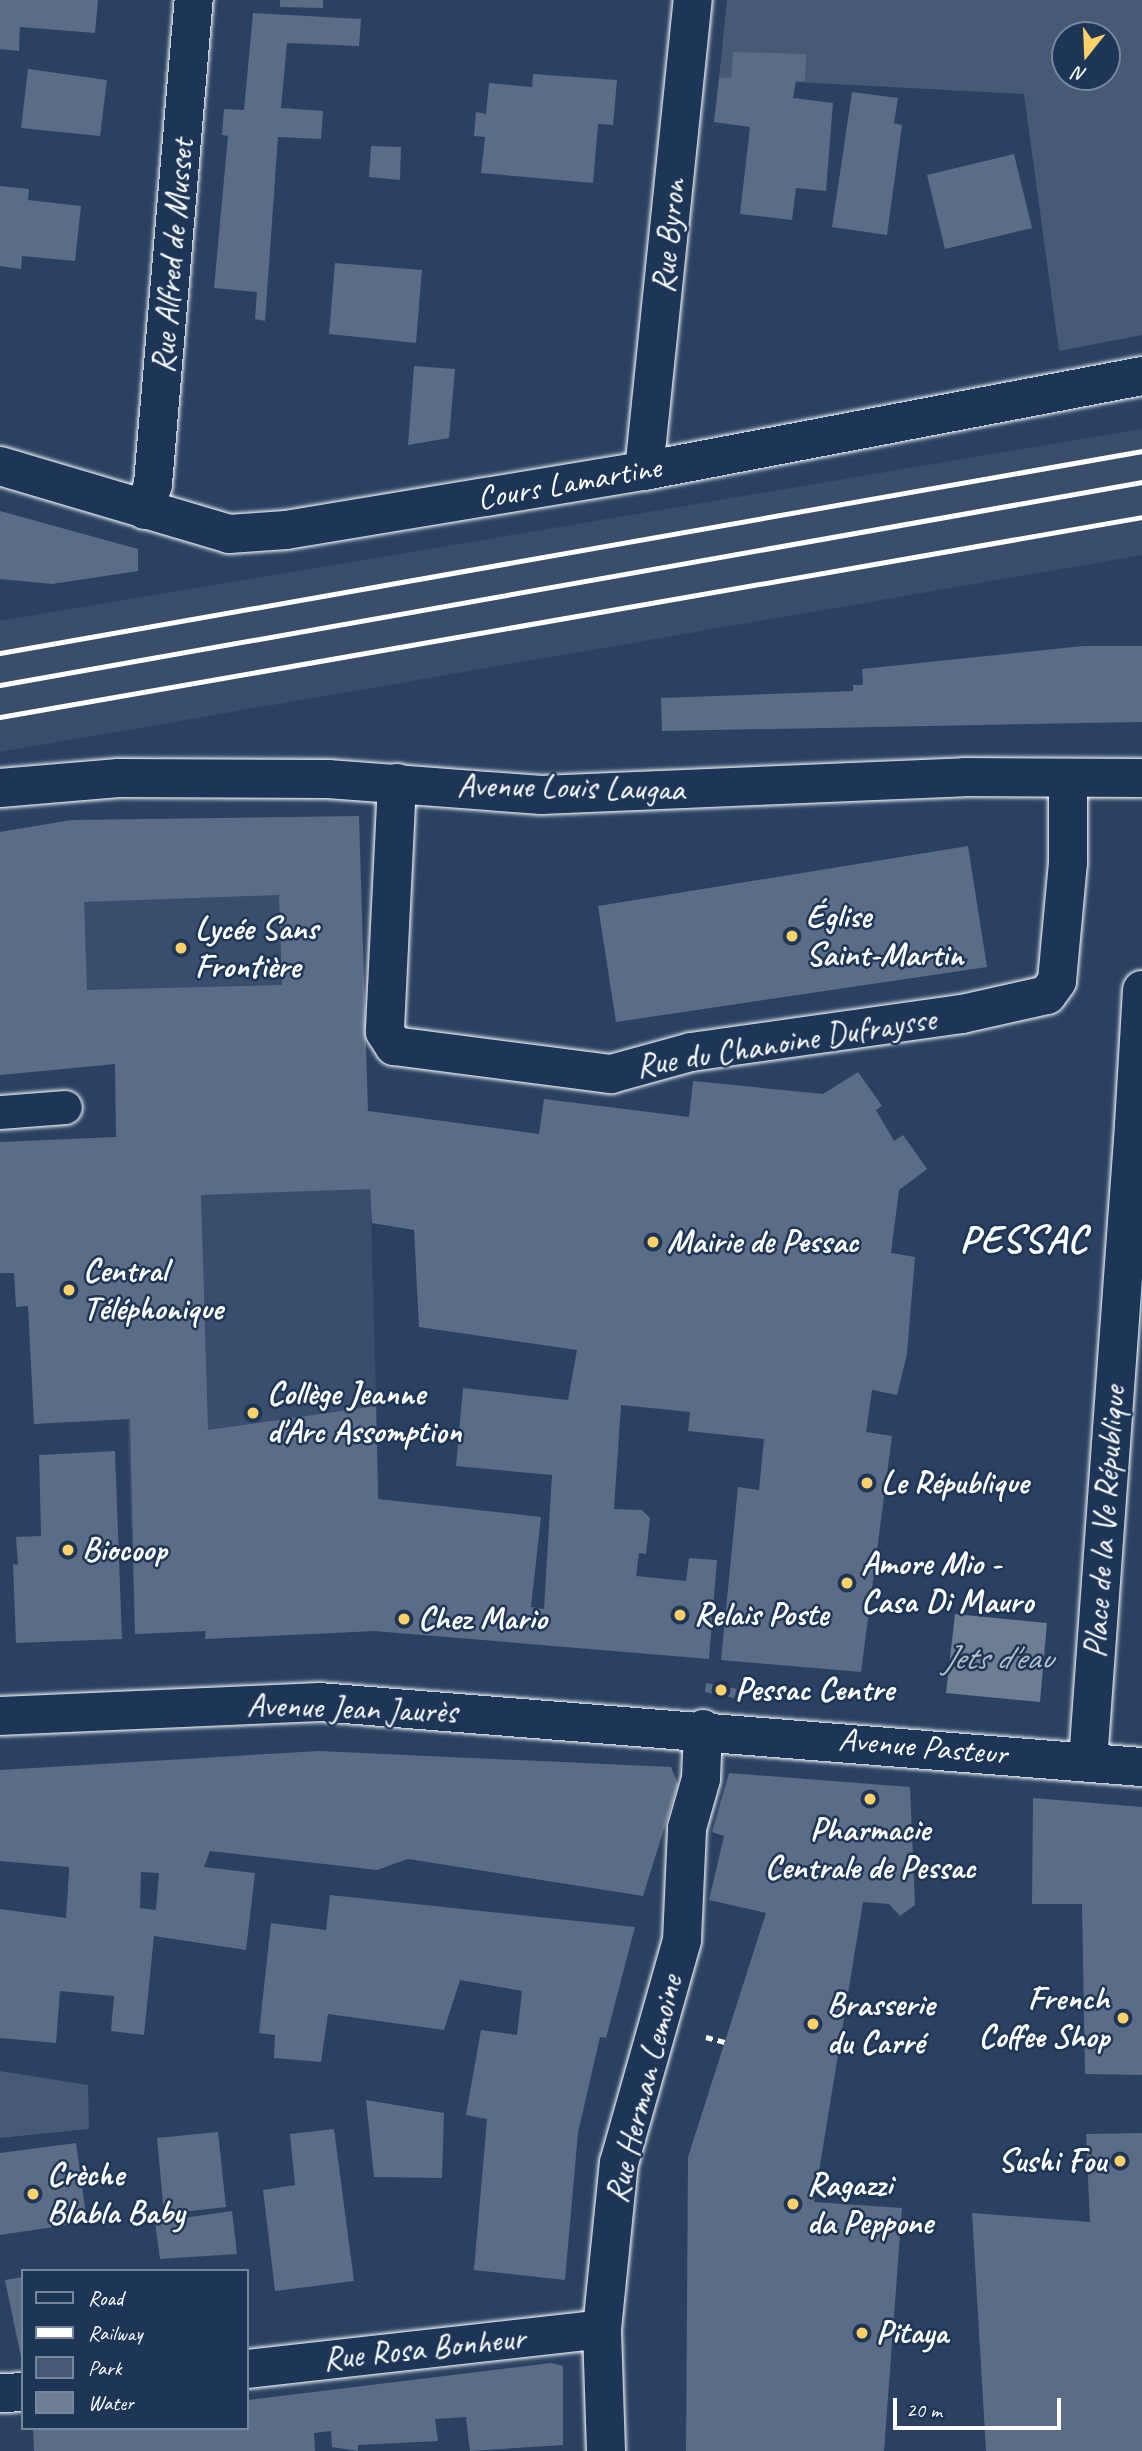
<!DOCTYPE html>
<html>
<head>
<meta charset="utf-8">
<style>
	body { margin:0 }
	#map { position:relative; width:1142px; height:2451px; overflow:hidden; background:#2a4161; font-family:Caveat,sans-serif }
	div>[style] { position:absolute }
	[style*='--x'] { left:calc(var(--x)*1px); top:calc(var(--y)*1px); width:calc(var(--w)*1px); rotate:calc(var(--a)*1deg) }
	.built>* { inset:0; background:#394e6c }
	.green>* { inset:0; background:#465975 }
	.water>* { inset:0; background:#6d7d92 }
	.building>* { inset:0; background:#5b6c86 }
	.path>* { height:4.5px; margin-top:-2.25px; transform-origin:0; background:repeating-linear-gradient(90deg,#fff 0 7px,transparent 0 12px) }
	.roads { filter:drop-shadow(0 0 2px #fff) drop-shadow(0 0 2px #fff) }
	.service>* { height:33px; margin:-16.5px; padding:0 16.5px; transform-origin:16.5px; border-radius:16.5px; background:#1d3557 }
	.pedestrian>* { height:38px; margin:-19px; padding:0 19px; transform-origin:19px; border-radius:19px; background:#1d3557 }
	.minor>* { height:38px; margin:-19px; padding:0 19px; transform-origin:19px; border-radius:19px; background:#1d3557 }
	.primary>* { height:38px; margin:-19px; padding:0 19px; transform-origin:19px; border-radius:19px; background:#1d3557 }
	.rail>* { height:5px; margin:-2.5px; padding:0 2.5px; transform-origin:2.5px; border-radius:2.5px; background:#fff }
	.dots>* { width:19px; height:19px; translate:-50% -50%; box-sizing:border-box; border:4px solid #1d3557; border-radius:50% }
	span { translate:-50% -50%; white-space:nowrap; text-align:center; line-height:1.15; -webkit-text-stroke:5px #1d3557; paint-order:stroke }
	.street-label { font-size:33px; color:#fff }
	.poi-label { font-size:33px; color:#fff; font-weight:700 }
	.left { translate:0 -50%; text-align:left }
	.right { translate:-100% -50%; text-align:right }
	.water-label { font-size:35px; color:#b6bec8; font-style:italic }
	.district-label { font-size:40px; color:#fff; font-weight:700; letter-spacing:2px }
	.legend { position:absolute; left:21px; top:2269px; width:228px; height:161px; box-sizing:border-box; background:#1d3557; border:2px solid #77869a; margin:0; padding:9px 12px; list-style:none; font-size:21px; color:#fff }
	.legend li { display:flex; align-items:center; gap:14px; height:35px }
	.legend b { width:35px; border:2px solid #77869a }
	.north { position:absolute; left:1051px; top:21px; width:70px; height:70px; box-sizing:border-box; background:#1d3557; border:2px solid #77869a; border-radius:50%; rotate:198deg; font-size:19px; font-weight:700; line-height:28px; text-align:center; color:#fff }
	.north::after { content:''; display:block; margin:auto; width:24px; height:32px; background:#ffd166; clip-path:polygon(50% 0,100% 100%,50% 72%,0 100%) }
	.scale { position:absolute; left:893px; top:2398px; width:168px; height:32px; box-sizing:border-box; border:4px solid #fff; border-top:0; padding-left:9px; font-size:21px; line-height:24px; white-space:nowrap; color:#fff; -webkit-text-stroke:5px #1d3557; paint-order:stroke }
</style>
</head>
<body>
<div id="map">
	<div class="built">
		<div style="clip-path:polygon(1142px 429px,1142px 555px,0 752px,0 621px)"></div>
		<div style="clip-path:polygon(314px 819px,368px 1111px,379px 1499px,374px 1631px,205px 1639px,205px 1631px,135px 1634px,115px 1064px,0 1075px,0 832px,72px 820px)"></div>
	</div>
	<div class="green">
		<div style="clip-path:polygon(evenodd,727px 0,1142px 0,1142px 335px,1059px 351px,1024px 94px,719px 78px,727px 0,1065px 35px,1107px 35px,1107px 77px,1065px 77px,1065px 35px)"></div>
		<div style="clip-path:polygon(0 2071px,88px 2085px,89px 2129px,0 2138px)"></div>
	</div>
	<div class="water">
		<div style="clip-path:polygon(955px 1614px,1047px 1623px,1040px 1702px,946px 1693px)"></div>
	</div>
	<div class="building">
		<div style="clip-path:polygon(0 0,98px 0,95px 33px,20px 27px,19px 51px,0 49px)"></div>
		<div style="clip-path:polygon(280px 0,323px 0,323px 8px,280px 7px)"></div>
		<div style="clip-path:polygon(253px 13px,361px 19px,359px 46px,287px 43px,281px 108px,323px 111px,321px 139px,278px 137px,265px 321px,255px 319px,257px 292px,214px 288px,228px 136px,222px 135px,224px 109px,244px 110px)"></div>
		<div style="clip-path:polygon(733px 52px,806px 54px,805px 81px,796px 81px,793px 98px,833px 103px,826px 191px,796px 188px,792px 220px,740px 214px,750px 127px,714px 122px,719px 78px,731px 78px)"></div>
		<div style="clip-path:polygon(28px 69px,107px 80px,100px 136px,21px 128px)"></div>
		<div style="clip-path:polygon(533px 74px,617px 80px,613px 125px,598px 124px,593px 183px,481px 173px,485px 137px,474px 136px,476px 112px,486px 114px,489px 83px,532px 87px)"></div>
		<div style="clip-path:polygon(852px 92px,898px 98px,894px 123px,902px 125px,887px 235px,832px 227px)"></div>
		<div style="clip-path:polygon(371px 146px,401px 147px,400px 180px,369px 177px)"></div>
		<div style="clip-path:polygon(1014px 154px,1032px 228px,945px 249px,927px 175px)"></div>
		<div style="clip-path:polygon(0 186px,29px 189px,28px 200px,81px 206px,75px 261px,22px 256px,21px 269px,0 266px)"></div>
		<div style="clip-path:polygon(335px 263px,422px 270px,416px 343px,329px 334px)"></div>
		<div style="clip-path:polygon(414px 366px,455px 369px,449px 438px,408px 445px)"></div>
		<div style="clip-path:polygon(0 511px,138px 549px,138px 571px,52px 584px,0 579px)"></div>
		<div style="clip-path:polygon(1083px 646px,1142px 646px,1142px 722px,662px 731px,661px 698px,853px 691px,853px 685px,863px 685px,862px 669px)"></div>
		<div style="clip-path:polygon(evenodd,359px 816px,368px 1111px,539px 1134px,544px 1099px,689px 1117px,693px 1081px,823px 1094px,858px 1072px,882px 1106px,876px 1110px,894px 1141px,903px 1135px,927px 1169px,899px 1190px,891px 1253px,915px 1257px,907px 1354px,897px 1395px,872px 1390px,866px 1432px,892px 1436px,861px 1672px,721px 1660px,738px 1487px,759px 1490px,764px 1439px,688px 1431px,690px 1412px,621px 1405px,614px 1509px,642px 1510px,650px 1518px,646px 1554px,639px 1553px,636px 1576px,686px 1581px,689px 1558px,717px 1560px,709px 1659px,374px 1631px,205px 1639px,206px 1631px,135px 1634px,130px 1419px,34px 1424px,28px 1306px,16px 1307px,14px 1273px,0 1273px,0 1142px,116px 1137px,115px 1064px,0 1075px,0 832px,72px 820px,359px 816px,279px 895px,282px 985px,87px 990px,84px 902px,279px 895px,359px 816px,370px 1189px,372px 1223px,414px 1230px,419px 1327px,577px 1350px,568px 1400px,463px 1388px,456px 1466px,552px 1475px,544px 1609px,531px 1607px,541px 1517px,378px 1499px,376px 1406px,208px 1430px,201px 1195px,370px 1189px)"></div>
		<div style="clip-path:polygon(968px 846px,987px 967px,616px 1022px,598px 906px)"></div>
		<div style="clip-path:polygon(115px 1451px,122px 1639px,16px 1643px,13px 1564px,18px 1565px,16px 1537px,41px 1536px,39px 1455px)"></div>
		<div style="clip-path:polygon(706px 1683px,737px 1689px,734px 1698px,705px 1692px)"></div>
		<div style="clip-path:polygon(evenodd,319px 1751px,671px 1767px,678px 1784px,643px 1896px,408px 1859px,377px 1870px,210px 1851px,204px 1867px,255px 1873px,246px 1950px,154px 1936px,144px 2035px,111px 2031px,114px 1996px,60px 1991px,56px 2043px,0 2038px,0 1909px,66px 1918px,69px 1873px,69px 1867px,0 1861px,0 1770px,319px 1751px,141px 1872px,159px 1873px,156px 1910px,140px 1908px,141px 1872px)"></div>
		<div style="clip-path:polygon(729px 1773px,910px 1787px,915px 1905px,900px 1916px,889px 1904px,863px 1902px,814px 2202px,902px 2208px,884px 2451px,686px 2451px,688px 2157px,766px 1913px,709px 1900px,724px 1836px,712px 1832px)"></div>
		<div style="clip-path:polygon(1033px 1798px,1142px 1807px,1142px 2075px,1085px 2074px,1082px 1904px,1032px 1904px)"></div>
		<div style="clip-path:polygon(330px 1895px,635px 1927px,606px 2038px,600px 2037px,578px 2133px,565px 2280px,474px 2270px,487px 2119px,466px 2115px,481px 2030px,517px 2035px,522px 1991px,460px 1980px,444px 2030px,328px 2014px,321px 2062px,274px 2058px,275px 2035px,259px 2033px,271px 1923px,326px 1930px)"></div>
		<div style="clip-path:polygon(366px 2100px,444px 2113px,442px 2178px,374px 2177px)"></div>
		<div style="clip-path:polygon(334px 2129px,354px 2281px,275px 2291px,263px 2190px,295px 2185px,290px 2134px)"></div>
		<div style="clip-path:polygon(218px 2132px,226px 2207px,164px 2214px,157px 2138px)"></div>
		<div style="clip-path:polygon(1142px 2133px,1142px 2451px,986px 2451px,972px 2213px,1090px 2222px,1086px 2134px)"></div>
		<div style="clip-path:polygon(76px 2143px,87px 2222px,0 2235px,0 2153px)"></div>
		<div style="clip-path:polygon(232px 2211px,237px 2254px,160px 2259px,155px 2222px)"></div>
		<div style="clip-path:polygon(23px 2277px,23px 2357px,21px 2357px,5px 2280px)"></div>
		<div style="clip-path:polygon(551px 2363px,563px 2366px,563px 2445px,470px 2451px,466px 2417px,435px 2419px,438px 2441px,358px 2445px,358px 2451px,332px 2447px,331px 2431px,314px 2433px,315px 2451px,34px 2451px,33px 2428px,247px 2428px,247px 2400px)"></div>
	</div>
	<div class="path">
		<div style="--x:706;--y:2037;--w:20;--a:15"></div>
	</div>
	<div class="roads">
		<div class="service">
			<div style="--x:0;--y:1112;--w:65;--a:-4.4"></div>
		</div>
		<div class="pedestrian">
			<div style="--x:397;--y:783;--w:249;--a:92.8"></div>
			<div style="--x:385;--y:1032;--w:17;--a:57"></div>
			<div style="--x:394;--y:1046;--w:219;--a:7.4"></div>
			<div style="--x:611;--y:1074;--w:83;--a:-15.4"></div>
			<div style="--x:691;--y:1052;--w:274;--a:-8"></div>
			<div style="--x:962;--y:1014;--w:87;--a:-12.6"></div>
			<div style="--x:1047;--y:995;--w:17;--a:-54"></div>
			<div style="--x:1057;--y:981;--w:120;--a:-84.7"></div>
			<div style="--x:1068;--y:862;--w:84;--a:-90"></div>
			<div style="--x:1088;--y:1761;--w:637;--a:-85.86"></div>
		</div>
		<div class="minor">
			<div style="--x:0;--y:466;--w:239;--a:16.5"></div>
			<div style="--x:229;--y:534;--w:57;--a:-4"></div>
			<div style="--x:286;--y:530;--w:363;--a:-9.4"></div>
			<div style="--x:644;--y:471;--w:507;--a:-10.8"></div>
			<div style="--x:644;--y:471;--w:474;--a:-84.1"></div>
			<div style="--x:145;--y:510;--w:27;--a:-73"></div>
			<div style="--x:153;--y:484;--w:486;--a:-85.2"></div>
			<div style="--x:0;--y:788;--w:119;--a:-4.8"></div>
			<div style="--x:119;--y:778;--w:209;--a:0.3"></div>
			<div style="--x:328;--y:779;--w:214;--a:4.3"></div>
			<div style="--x:541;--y:795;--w:424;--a:-2.4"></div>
			<div style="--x:965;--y:777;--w:177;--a:0.3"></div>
			<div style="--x:1142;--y:990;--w:136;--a:93.4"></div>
			<div style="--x:1134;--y:1126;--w:8;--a:7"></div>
			<div style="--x:247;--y:2369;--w:357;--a:-6.4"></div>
			<div style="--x:0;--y:2393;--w:23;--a:-2"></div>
			<div style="--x:606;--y:2451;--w:122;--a:-91.9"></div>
			<div style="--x:602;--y:2329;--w:167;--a:-84.2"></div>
			<div style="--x:619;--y:2163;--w:232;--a:-74.2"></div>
			<div style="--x:682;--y:1940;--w:112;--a:-87.4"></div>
			<div style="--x:687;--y:1828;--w:51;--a:-74.1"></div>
			<div style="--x:701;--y:1779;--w:50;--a:-87.7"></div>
		</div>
		<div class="primary">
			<div style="--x:0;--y:1716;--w:319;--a:-2.5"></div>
			<div style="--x:319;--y:1702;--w:826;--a:4.52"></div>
		</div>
	</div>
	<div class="rail">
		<div style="--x:0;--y:653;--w:1160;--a:-10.03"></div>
		<div style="--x:0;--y:685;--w:1160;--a:-10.08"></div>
		<div style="--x:0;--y:717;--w:1159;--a:-9.93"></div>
	</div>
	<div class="dots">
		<div style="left:792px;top:936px;background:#ffd166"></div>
		<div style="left:181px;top:948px;background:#ffd166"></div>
		<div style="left:653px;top:1242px;background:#ffd166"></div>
		<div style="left:69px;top:1290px;background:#ffd166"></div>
		<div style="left:253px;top:1413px;background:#ffd166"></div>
		<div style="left:867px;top:1483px;background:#ffd166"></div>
		<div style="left:68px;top:1550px;background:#ffd166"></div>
		<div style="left:847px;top:1583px;background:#ffd166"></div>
		<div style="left:680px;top:1615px;background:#ffd166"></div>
		<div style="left:404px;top:1619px;background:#ffd166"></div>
		<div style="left:721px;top:1690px;background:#ffd166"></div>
		<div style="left:870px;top:1799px;background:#ffd166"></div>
		<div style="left:1123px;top:2018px;background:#ffd166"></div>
		<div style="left:813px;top:2024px;background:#ffd166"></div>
		<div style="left:1120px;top:2161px;background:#ffd166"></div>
		<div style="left:33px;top:2194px;background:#ffd166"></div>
		<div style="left:793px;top:2204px;background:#ffd166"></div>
		<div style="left:862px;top:2333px;background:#ffd166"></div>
	</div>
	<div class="street-label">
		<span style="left:669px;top:236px;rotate:-84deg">Rue Byron</span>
		<span style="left:173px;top:256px;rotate:-85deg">Rue Alfred de Musset</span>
		<span style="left:569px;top:483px;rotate:-10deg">Cours Lamartine</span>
		<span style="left:571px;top:788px;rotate:1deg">Avenue Louis Laugaa</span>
		<span style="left:786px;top:1043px;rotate:-9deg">Rue du Chanoine Dufraysse</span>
		<span style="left:1105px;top:1522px;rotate:-86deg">Place de la Ve République</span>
		<span style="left:352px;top:1709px;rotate:2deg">Avenue Jean Jaurès</span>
		<span style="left:923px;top:1747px;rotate:5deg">Avenue Pasteur</span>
		<span style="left:644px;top:2089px;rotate:-76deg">Rue Herman Lemoine</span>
		<span style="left:424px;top:2349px;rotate:-6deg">Rue Rosa Bonheur</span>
	</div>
	<div class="poi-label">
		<span class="left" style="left:806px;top:936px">Église<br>Saint-Martin</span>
		<span class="left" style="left:195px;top:948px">Lycée Sans<br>Frontière</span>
		<span class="left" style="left:667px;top:1242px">Mairie de Pessac</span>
		<span class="left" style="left:83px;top:1290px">Central<br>Téléphonique</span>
		<span class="left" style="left:267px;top:1413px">Collège Jeanne<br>d'Arc Assomption</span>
		<span class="left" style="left:881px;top:1483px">Le République</span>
		<span class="left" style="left:82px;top:1550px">Biocoop</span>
		<span class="left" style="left:861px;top:1583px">Amore Mio -<br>Casa Di Mauro</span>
		<span class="left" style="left:694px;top:1615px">Relais Poste</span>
		<span class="left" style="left:418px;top:1619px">Chez Mario</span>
		<span class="left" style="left:735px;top:1690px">Pessac Centre</span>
		<span style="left:870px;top:1849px">Pharmacie<br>Centrale de Pessac</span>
		<span class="right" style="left:1109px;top:2018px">French<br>Coffee Shop</span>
		<span class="left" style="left:827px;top:2024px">Brasserie<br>du Carré</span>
		<span class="right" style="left:1106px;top:2161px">Sushi Fou</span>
		<span class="left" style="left:47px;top:2194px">Crèche<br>Blabla Baby</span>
		<span class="left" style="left:807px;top:2204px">Ragazzi<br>da Peppone</span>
		<span class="left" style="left:876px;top:2333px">Pitaya</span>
	</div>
	<div class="water-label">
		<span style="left:997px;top:1658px">Jets d'eau</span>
	</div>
	<div class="district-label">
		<span style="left:1024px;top:1239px">PESSAC</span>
	</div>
	<ul class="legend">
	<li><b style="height:9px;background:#1d3557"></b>Road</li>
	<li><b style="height:9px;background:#fff"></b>Railway</li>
	<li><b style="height:19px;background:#465975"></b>Park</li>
	<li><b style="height:19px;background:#6d7d92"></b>Water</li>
	</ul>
	<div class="north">N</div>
	<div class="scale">20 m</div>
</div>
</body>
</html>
